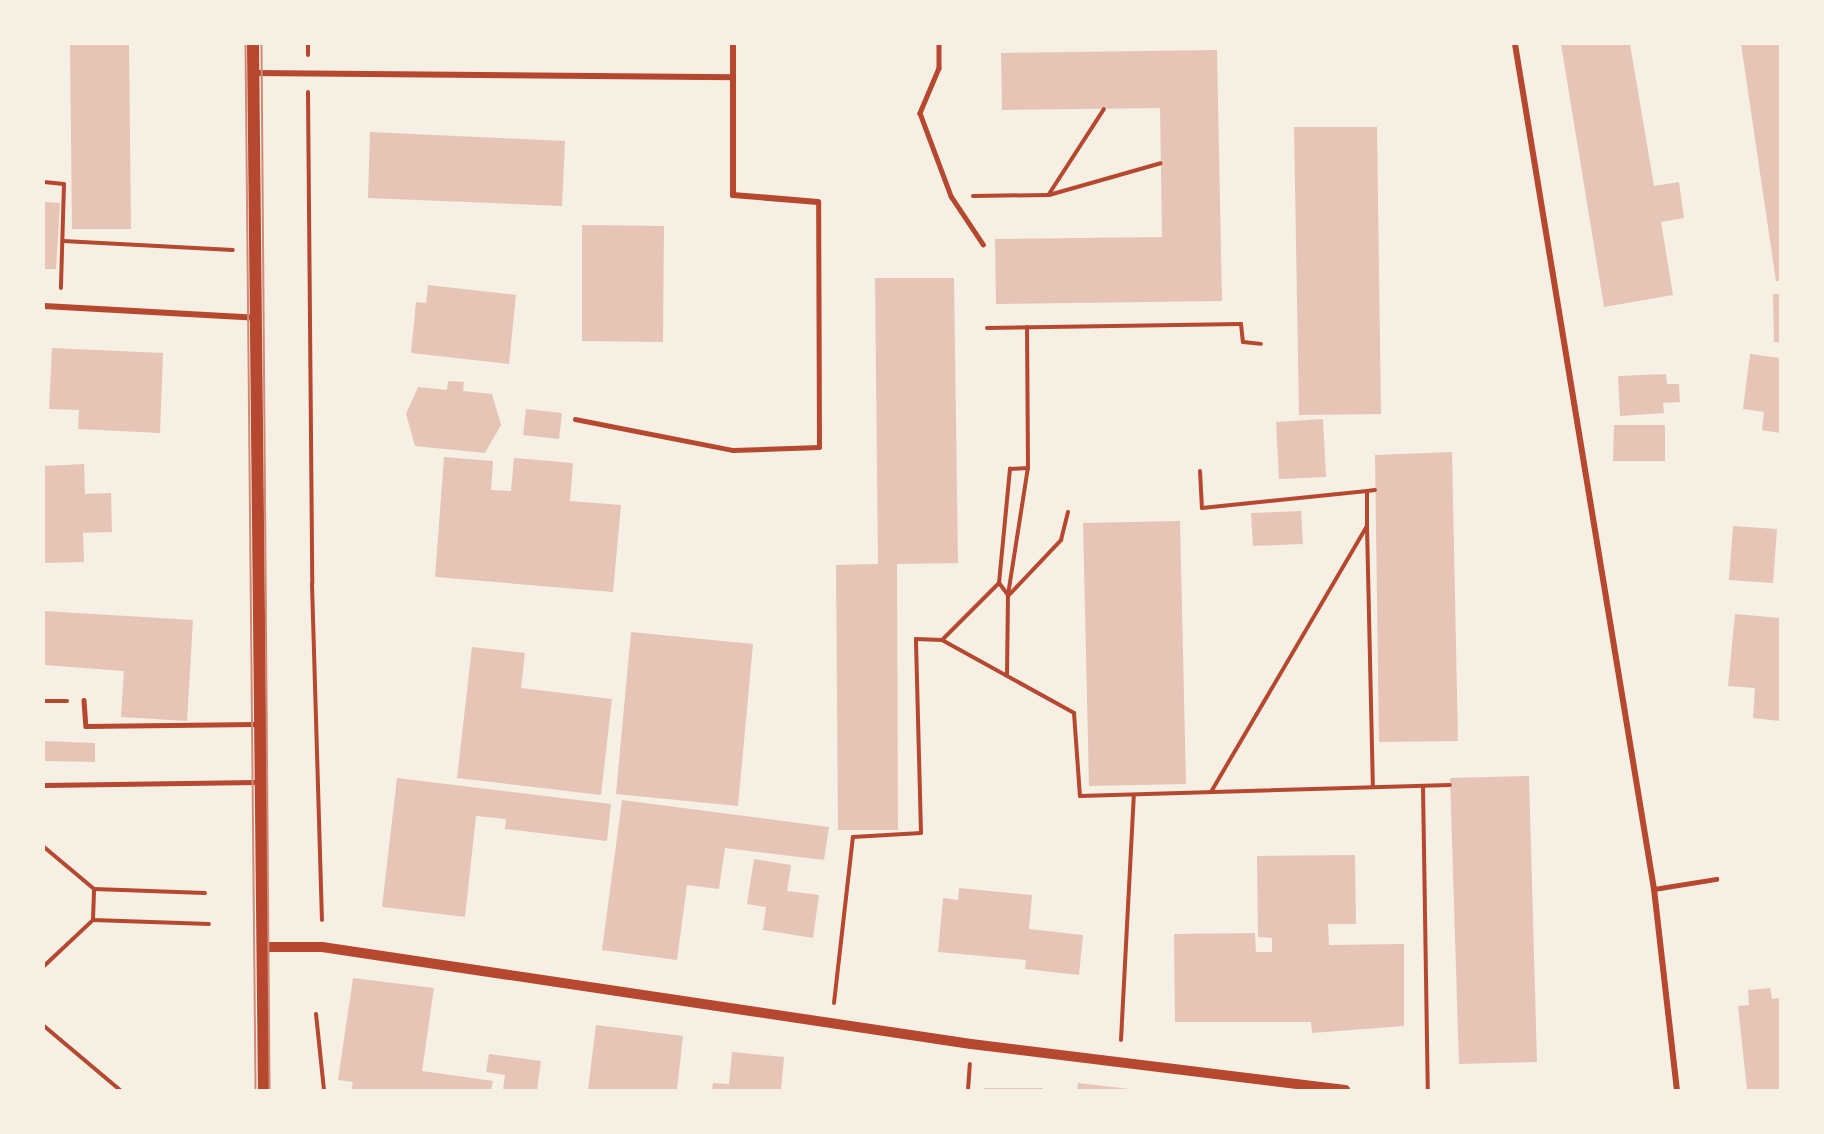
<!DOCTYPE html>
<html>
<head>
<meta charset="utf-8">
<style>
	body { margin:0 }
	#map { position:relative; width:1824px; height:1134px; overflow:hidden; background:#f6efe4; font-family:"Sofia Sans Condensed",sans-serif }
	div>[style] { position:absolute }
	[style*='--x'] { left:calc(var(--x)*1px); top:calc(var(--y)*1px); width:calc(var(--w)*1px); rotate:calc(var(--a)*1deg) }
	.building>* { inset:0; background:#e6c5b7 }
	.path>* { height:4px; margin:-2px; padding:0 2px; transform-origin:2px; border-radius:2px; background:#b5482f }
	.service>* { height:4.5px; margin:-2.25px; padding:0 2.25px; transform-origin:2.25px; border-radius:2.25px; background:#b5482f }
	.minor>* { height:6px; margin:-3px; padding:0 3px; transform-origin:3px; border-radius:3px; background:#b5482f }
	.tertiary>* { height:10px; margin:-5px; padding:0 5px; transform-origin:5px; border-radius:5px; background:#b5482f }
	.secondary>* { height:12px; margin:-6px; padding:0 6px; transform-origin:6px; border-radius:6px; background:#b5482f }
	.tram>* { height:1.5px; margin:-0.75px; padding:0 0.75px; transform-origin:0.75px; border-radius:0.75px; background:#cf8b77 }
	span { translate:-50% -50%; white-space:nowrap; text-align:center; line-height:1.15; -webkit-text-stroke:4.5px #f6efe4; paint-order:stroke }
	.frame { position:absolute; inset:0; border:45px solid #f6efe4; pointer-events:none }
</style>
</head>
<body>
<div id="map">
	<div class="building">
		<div style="clip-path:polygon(70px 44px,129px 44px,131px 229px,72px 229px)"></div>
		<div style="clip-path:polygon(1561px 44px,1630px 44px,1654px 186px,1679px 182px,1684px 218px,1661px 222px,1673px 295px,1604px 307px)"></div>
		<div style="clip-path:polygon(1741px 44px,1780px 44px,1780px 281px,1776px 281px)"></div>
		<div style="clip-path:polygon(1217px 50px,1222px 301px,996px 304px,995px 239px,1162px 237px,1160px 108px,1002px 110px,1001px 53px)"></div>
		<div style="clip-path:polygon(1294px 127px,1377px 127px,1381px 414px,1299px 415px)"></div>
		<div style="clip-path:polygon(370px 132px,565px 141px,562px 206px,368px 198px)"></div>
		<div style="clip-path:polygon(44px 202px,60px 203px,56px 269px,44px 269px)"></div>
		<div style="clip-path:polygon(582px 225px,664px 226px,663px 342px,582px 341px)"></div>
		<div style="clip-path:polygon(875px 278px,954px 278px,958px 563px,897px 564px,898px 830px,838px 830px,836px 565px,878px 564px)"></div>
		<div style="clip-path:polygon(428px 285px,516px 295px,509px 364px,411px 353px,416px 302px,426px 303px)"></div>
		<div style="clip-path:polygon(1773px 294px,1780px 294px,1780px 342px,1774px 342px)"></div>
		<div style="clip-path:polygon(52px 348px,163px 353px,160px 433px,78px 429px,79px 410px,49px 409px)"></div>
		<div style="clip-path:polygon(1750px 354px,1780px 358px,1780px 433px,1762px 430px,1764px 412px,1743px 409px)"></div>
		<div style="clip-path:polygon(1666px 374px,1667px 384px,1679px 384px,1680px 402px,1663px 403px,1664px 413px,1620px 416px,1618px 376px)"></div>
		<div style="clip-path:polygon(448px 381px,464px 382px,463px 391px,492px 394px,501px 425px,485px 453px,415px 446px,406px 414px,418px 387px,447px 390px)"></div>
		<div style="clip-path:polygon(526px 409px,562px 413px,559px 439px,523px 435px)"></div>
		<div style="clip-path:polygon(1323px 419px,1326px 477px,1279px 479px,1276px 422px)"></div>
		<div style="clip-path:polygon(1614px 425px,1665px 425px,1665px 461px,1613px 461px)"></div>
		<div style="clip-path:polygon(1452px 452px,1458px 741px,1379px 742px,1375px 455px)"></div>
		<div style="clip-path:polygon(444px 457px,493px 461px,491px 490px,511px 491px,514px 458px,573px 463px,570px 501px,621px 505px,613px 592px,435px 577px)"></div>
		<div style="clip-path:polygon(84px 464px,85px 494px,111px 493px,112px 532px,83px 533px,84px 562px,44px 563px,44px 466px)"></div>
		<div style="clip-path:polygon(1301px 511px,1303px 544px,1253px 546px,1251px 513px)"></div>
		<div style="clip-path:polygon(1180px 521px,1186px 784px,1089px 786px,1083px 523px)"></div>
		<div style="clip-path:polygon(1733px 526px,1777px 529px,1773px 583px,1729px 580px)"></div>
		<div style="clip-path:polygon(44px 611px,193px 620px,187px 721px,121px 717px,124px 671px,44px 665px)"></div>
		<div style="clip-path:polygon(1735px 614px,1780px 618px,1780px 721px,1753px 718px,1755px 688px,1728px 686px)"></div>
		<div style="clip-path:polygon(631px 632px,753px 644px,738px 806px,616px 794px)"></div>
		<div style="clip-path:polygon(472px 647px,525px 653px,521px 688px,612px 699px,601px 795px,457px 778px)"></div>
		<div style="clip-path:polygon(44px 741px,95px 743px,95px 762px,44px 761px)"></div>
		<div style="clip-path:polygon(1529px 776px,1537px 1062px,1459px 1064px,1450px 778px)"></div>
		<div style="clip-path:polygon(397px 778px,611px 804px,607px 841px,505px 829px,506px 819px,476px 816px,465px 917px,382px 907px)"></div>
		<div style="clip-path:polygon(622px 800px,829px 827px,824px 860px,725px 848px,719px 889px,687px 885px,677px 960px,602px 950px)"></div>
		<div style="clip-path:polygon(1355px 855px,1356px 924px,1328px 924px,1329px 945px,1404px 944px,1404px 1026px,1312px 1033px,1311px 1022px,1175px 1022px,1174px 934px,1255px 933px,1256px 952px,1272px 952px,1272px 938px,1258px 937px,1257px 856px)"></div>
		<div style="clip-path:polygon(754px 859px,791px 865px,787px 891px,819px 895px,813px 938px,763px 930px,766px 907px,747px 904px)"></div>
		<div style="clip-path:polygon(959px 888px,1032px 895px,1029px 929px,1083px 935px,1079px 975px,1025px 969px,1026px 960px,938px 952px,943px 898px,958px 900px)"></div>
		<div style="clip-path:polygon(353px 978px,434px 988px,422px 1071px,493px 1081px,491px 1090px,351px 1090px,353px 1082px,338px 1080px)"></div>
		<div style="clip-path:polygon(1770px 988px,1772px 999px,1780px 998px,1780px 1090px,1747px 1090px,1738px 1006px,1749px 1005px,1748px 990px)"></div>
		<div style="clip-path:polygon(596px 1025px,683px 1036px,677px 1090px,588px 1090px)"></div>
		<div style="clip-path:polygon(732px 1052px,784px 1057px,781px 1090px,712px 1090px,713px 1083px,729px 1084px)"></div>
		<div style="clip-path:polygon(489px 1054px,541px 1061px,537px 1090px,503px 1090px,505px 1075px,486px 1072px)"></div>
		<div style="clip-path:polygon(1078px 1083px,1130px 1089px,1130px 1090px,1077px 1090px)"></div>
		<div style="clip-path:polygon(984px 1088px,1043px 1088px,1043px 1090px,984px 1090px)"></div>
	</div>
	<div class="path">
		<div style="--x:308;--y:44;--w:11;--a:90"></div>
		<div style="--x:308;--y:92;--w:492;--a:89.5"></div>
		<div style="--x:312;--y:584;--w:336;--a:88.3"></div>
		<div style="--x:44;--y:182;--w:20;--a:6"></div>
		<div style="--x:64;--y:184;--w:104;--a:91.7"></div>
		<div style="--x:1049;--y:194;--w:101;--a:-57.1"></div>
		<div style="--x:973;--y:196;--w:76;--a:-0.8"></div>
		<div style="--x:1049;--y:195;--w:116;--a:-15.9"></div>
		<div style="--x:63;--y:241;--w:170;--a:3"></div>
		<div style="--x:987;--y:328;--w:254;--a:-0.9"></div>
		<div style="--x:1241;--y:324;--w:18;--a:84"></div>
		<div style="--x:1243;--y:342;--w:18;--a:6"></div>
		<div style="--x:1200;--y:471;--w:37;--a:87"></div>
		<div style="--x:1202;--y:508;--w:166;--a:-5.9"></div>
		<div style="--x:1367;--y:491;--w:35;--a:90"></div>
		<div style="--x:1367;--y:526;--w:308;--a:120.4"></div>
		<div style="--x:1367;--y:491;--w:8;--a:-7"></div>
		<div style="--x:1367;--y:527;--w:260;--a:88.7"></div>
		<div style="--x:999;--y:583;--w:115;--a:-84.5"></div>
		<div style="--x:1010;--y:469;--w:18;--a:-3"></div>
		<div style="--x:1009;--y:595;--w:76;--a:-46.6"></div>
		<div style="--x:1061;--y:540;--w:29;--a:-76"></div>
		<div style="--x:942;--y:640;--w:81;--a:-45"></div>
		<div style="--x:999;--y:583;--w:15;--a:53"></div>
		<div style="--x:1007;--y:675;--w:80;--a:-89.3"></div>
		<div style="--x:1008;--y:595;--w:129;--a:-81.1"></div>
		<div style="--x:1028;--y:468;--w:141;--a:-90.4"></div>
		<div style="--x:44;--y:701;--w:23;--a:0"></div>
		<div style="--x:1423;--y:786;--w:304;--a:89.1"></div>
		<div style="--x:44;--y:847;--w:65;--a:40"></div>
		<div style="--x:94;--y:889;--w:111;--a:2.1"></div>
		<div style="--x:93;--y:920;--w:31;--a:-88"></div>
		<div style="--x:44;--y:966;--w:67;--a:-43.2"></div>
		<div style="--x:93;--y:920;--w:116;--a:2"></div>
		<div style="--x:834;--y:1003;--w:167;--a:-83.5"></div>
		<div style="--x:853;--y:837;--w:68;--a:-3.4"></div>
		<div style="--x:921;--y:833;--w:194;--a:-91.5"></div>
		<div style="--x:916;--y:639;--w:26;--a:2"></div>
		<div style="--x:942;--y:640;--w:151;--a:28.9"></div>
		<div style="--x:1074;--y:713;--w:83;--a:85.9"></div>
		<div style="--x:1080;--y:796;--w:370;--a:-1.7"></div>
		<div style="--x:316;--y:1014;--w:76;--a:84"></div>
		<div style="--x:44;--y:1026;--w:99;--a:40.1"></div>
		<div style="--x:1121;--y:1040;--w:245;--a:-87"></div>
		<div style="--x:968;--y:1090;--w:26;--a:-86"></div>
	</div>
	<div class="service">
		<div style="--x:939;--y:44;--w:24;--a:90"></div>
		<div style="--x:939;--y:68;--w:49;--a:112.9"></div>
		<div style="--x:920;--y:113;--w:89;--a:69.5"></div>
		<div style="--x:951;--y:196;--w:58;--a:56.3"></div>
		<div style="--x:575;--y:419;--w:161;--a:11.1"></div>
		<div style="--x:733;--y:450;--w:86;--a:-2"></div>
		<div style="--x:819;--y:447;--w:245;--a:-90.2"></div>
		<div style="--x:84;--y:700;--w:26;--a:86"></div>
		<div style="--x:86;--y:726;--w:172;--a:-0.7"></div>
		<div style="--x:44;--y:785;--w:216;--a:-0.8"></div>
		<div style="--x:1654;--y:889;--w:63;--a:-9.2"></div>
	</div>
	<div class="minor">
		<div style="--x:733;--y:44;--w:151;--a:90"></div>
		<div style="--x:733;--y:195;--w:85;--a:4.7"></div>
		<div style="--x:1515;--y:44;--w:856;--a:80.66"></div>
		<div style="--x:1654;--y:889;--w:202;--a:83.5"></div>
		<div style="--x:254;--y:73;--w:479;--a:0.5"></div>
		<div style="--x:44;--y:306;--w:212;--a:3.2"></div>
	</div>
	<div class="tertiary">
		<div style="--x:262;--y:947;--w:60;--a:0"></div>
		<div style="--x:322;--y:947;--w:656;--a:8.5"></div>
		<div style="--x:971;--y:1044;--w:377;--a:7"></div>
	</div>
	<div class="secondary">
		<div style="--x:253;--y:44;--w:1046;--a:89.4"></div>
	</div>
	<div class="tram">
		<div style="--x:246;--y:44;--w:1046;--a:89.45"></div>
		<div style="--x:262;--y:44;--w:1046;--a:89.56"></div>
	</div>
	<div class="frame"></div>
</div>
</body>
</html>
